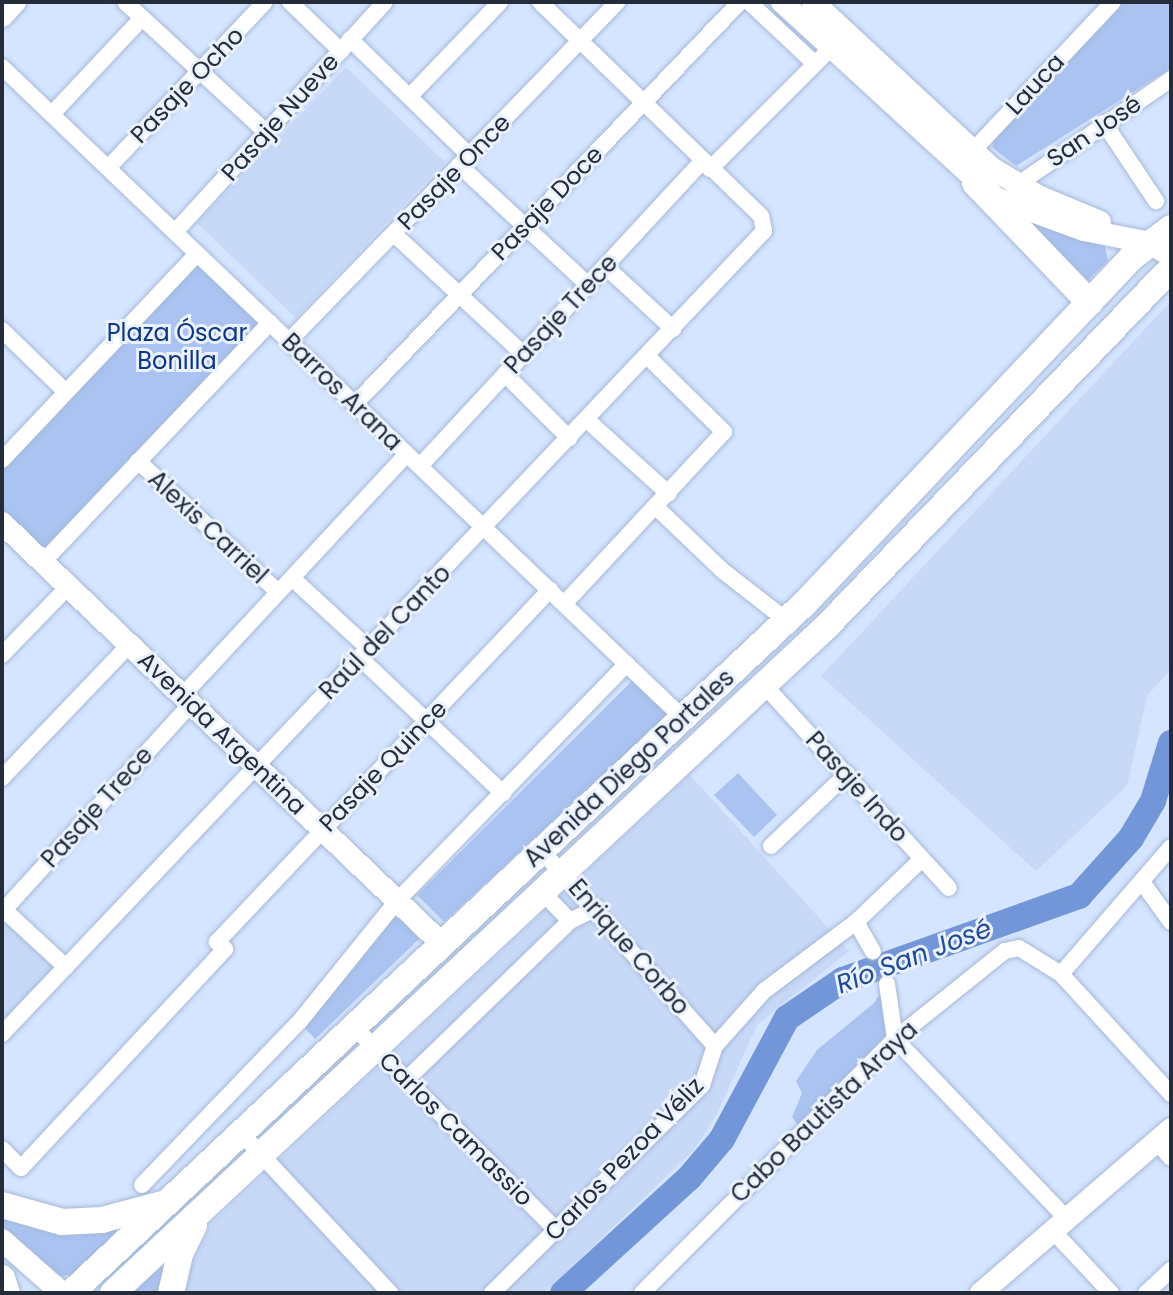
<!DOCTYPE html>
<html>
<head>
<meta charset="utf-8">
<style>
	body { margin:0 }
	#map { position:relative; width:1173px; height:1295px; overflow:hidden; background:#d5e5ff; font-family:Poppins,sans-serif }
	div>[style] { position:absolute }
	[style*='--x'] { left:calc(var(--x)*1px); top:calc(var(--y)*1px); width:calc(var(--w)*1px); rotate:calc(var(--a)*1deg) }
	.built>* { inset:0; background:#c8d9f8 }
	.green>* { inset:0; background:#aac3f1 }
	.river>* { height:26px; margin:-13px; padding:0 13px; transform-origin:13px; border-radius:13px; background:#7296d7 }
	.roads { filter:drop-shadow(0 0 2px #a6b8d8) drop-shadow(0 0 2px #a6b8d8) }
	.street>* { height:16px; margin:-8px; padding:0 8px; transform-origin:8px; border-radius:8px; background:#fff }
	.secondary>* { height:22px; margin:-11px; padding:0 11px; transform-origin:11px; border-radius:11px; background:#fff }
	.primary>* { height:26px; margin:-13px; padding:0 13px; transform-origin:13px; border-radius:13px; background:#fff }
	span { translate:-50% -50%; white-space:nowrap; text-align:center; line-height:1.15; -webkit-text-stroke:6px #eaf1ff; paint-order:stroke }
	.street-label { font-size:24px; color:#252c39 }
	.park-label { font-size:24px; color:#0d3581 }
	.water-label { font-size:26px; color:#204996; font-style:italic }
	.frame { position:absolute; inset:0; border:4px solid #252c39; pointer-events:none }
</style>
</head>
<body>
<div id="map">
	<div class="built">
		<div style="clip-path:polygon(346px 67px,445px 162px,296px 318px,197px 223px)"></div>
		<div style="clip-path:polygon(1171px 301px,1171px 669px,1147px 696px,1127px 786px,1036px 871px,821px 676px)"></div>
		<div style="clip-path:polygon(690px 775px,849px 951px,757px 1025px,717px 1114px,694px 1150px,544px 1293px,178px 1293px,213px 1222px)"></div>
		<div style="clip-path:polygon(2px 913px,57px 966px,2px 1026px)"></div>
	</div>
	<div class="green">
		<div style="clip-path:polygon(1120px 2px,1171px 2px,1171px 68px,1016px 166px,993px 148px,992px 137px)"></div>
		<div style="clip-path:polygon(1027px 222px,1104px 242px,1108px 261px,1085px 283px)"></div>
		<div style="clip-path:polygon(198px 263px,260px 322px,42px 552px,2px 511px,2px 470px)"></div>
		<div style="clip-path:polygon(632px 681px,668px 714px,444px 922px,417px 895px)"></div>
		<div style="clip-path:polygon(738px 773px,777px 815px,754px 837px,714px 795px)"></div>
		<div style="clip-path:polygon(396px 912px,419px 939px,315px 1039px,304px 1027px,318px 1012px,315px 1005px)"></div>
		<div style="clip-path:polygon(887px 984px,895px 1039px,802px 1131px,792px 1117px,802px 1093px,796px 1081px,817px 1050px,874px 1003px)"></div>
		<div style="clip-path:polygon(2px 1214px,139px 1214px,76px 1273px,63px 1276px,49px 1272px,2px 1227px)"></div>
		<div style="clip-path:polygon(175px 1246px,162px 1293px,123px 1293px)"></div>
	</div>
	<div class="river">
		<div style="--x:563;--y:1293;--w:171;--a:-42.4"></div>
		<div style="--x:689;--y:1178;--w:51;--a:-49.8"></div>
		<div style="--x:722;--y:1139;--w:137;--a:-61.8"></div>
		<div style="--x:787;--y:1018;--w:68;--a:-34.2"></div>
		<div style="--x:843;--y:980;--w:251;--a:-19.6"></div>
		<div style="--x:1079;--y:896;--w:78;--a:-48.1"></div>
		<div style="--x:1131;--y:838;--w:43;--a:-59.3"></div>
		<div style="--x:1153;--y:801;--w:61;--a:-72.8"></div>
	</div>
	<div class="roads">
		<div class="street">
			<div style="--x:125;--y:2;--w:193;--a:42.7"></div>
			<div style="--x:290;--y:2;--w:71;--a:43.9"></div>
			<div style="--x:749;--y:2;--w:89;--a:43.2"></div>
			<div style="--x:350;--y:39;--w:166;--a:44.3"></div>
			<div style="--x:2;--y:67;--w:942;--a:43.71"></div>
			<div style="--x:410;--y:96;--w:130;--a:-46.2"></div>
			<div style="--x:52;--y:114;--w:132;--a:-46.8"></div>
			<div style="--x:1104;--y:123;--w:94;--a:56.3"></div>
			<div style="--x:966;--y:158;--w:214;--a:-46.7"></div>
			<div style="--x:459;--y:165;--w:175;--a:42.9"></div>
			<div style="--x:108;--y:168;--w:228;--a:-46.6"></div>
			<div style="--x:710;--y:169;--w:182;--a:-45"></div>
			<div style="--x:1017;--y:185;--w:187;--a:-34.5"></div>
			<div style="--x:175;--y:232;--w:311;--a:-47.6"></div>
			<div style="--x:394;--y:234;--w:176;--a:42.9"></div>
			<div style="--x:605;--y:266;--w:93;--a:42.8"></div>
			<div style="--x:2;--y:330;--w:89;--a:44.1"></div>
			<div style="--x:289;--y:341;--w:472;--a:-45.9"></div>
			<div style="--x:505;--y:374;--w:91;--a:45"></div>
			<div style="--x:355;--y:404;--w:557;--a:-46.24"></div>
			<div style="--x:587;--y:420;--w:110;--a:42.1"></div>
			<div style="--x:2;--y:460;--w:284;--a:-46.6"></div>
			<div style="--x:138;--y:461;--w:192;--a:43.1"></div>
			<div style="--x:420;--y:466;--w:415;--a:-47.2"></div>
			<div style="--x:656;--y:507;--w:93;--a:43.7"></div>
			<div style="--x:723;--y:571;--w:80;--a:37.9"></div>
			<div style="--x:43;--y:562;--w:330;--a:-46.5"></div>
			<div style="--x:292;--y:578;--w:105;--a:42.7"></div>
			<div style="--x:564;--y:604;--w:235;--a:-47.1"></div>
			<div style="--x:724;--y:432;--w:108;--a:-135.4"></div>
			<div style="--x:2;--y:655;--w:95;--a:-45.9"></div>
			<div style="--x:360;--y:658;--w:197;--a:43.4"></div>
			<div style="--x:765;--y:686;--w:273;--a:47.7"></div>
			<div style="--x:182;--y:696;--w:330;--a:-47.1"></div>
			<div style="--x:2;--y:778;--w:184;--a:-46.3"></div>
			<div style="--x:771;--y:846;--w:105;--a:-43.5"></div>
			<div style="--x:541;--y:850;--w:262;--a:48.4"></div>
			<div style="--x:1142;--y:882;--w:49;--a:54.1"></div>
			<div style="--x:543;--y:893;--w:39;--a:46"></div>
			<div style="--x:2;--y:908;--w:87;--a:42.7"></div>
			<div style="--x:4;--y:910;--w:278;--a:-47.8"></div>
			<div style="--x:856;--y:922;--w:34;--a:60"></div>
			<div style="--x:1061;--y:974;--w:168;--a:-49.1"></div>
			<div style="--x:887;--y:984;--w:56;--a:81.7"></div>
			<div style="--x:895;--y:1039;--w:249;--a:46.3"></div>
			<div style="--x:355;--y:1028;--w:286;--a:45.1"></div>
			<div style="--x:2;--y:1034;--w:1107;--a:-46.5"></div>
			<div style="--x:764;--y:231;--w:15;--a:-101"></div>
			<div style="--x:761;--y:216;--w:308;--a:-135.9"></div>
			<div style="--x:408;--y:1078;--w:226;--a:-44.1"></div>
			<div style="--x:570;--y:921;--w:30;--a:-26"></div>
			<div style="--x:241;--y:1133;--w:219;--a:47"></div>
			<div style="--x:1157;--y:1142;--w:21;--a:49"></div>
			<div style="--x:2;--y:1149;--w:27;--a:45"></div>
			<div style="--x:21;--y:1168;--w:299;--a:-47"></div>
			<div style="--x:225;--y:949;--w:11;--a:-139"></div>
			<div style="--x:217;--y:942;--w:485;--a:-46.6"></div>
			<div style="--x:142;--y:1185;--w:228;--a:-46.1"></div>
			<div style="--x:300;--y:1021;--w:154;--a:-51.1"></div>
			<div style="--x:397;--y:901;--w:330;--a:-45.9"></div>
			<div style="--x:1053;--y:1231;--w:85;--a:46.9"></div>
			<div style="--x:492;--y:1293;--w:296;--a:-44.7"></div>
			<div style="--x:702;--y:1085;--w:41;--a:-71.6"></div>
			<div style="--x:715;--y:1046;--w:74;--a:-48.3"></div>
			<div style="--x:764;--y:991;--w:115;--a:-36.9"></div>
			<div style="--x:856;--y:922;--w:91;--a:-43.7"></div>
			<div style="--x:642;--y:1293;--w:359;--a:-45.1"></div>
			<div style="--x:895;--y:1039;--w:141;--a:-38.7"></div>
			<div style="--x:1005;--y:951;--w:14;--a:-12"></div>
			<div style="--x:1019;--y:948;--w:49;--a:31.8"></div>
			<div style="--x:1061;--y:974;--w:163;--a:47.5"></div>
			<div style="--x:1146;--y:1293;--w:34;--a:-43"></div>
		</div>
		<div class="secondary">
			<div style="--x:782;--y:2;--w:290;--a:42.5"></div>
			<div style="--x:996;--y:198;--w:94;--a:20"></div>
			<div style="--x:1084;--y:230;--w:67;--a:11.1"></div>
			<div style="--x:1150;--y:243;--w:25;--a:32"></div>
			<div style="--x:813;--y:2;--w:246;--a:42.9"></div>
			<div style="--x:993;--y:169;--w:55;--a:30.8"></div>
			<div style="--x:1040;--y:197;--w:65;--a:22.6"></div>
			<div style="--x:2;--y:16;--w:19;--a:-47"></div>
			<div style="--x:2;--y:523;--w:608;--a:43.73"></div>
			<div style="--x:2;--y:1240;--w:80;--a:41.5"></div>
			<div style="--x:981;--y:1293;--w:251;--a:-40.8"></div>
		</div>
		<div class="primary">
			<div style="--x:975;--y:183;--w:166;--a:46.2"></div>
			<div style="--x:2;--y:1205;--w:62;--a:15.8"></div>
			<div style="--x:62;--y:1222;--w:40;--a:-2.9"></div>
			<div style="--x:102;--y:1220;--w:62;--a:-14.9"></div>
			<div style="--x:2;--y:1278;--w:16;--a:72"></div>
			<div style="--x:71;--y:1293;--w:1006;--a:-43.23"></div>
			<div style="--x:804;--y:604;--w:476;--a:-46.6"></div>
			<div style="--x:1131;--y:258;--w:50;--a:-36.9"></div>
			<div style="--x:113;--y:1293;--w:976;--a:-43.05"></div>
			<div style="--x:826;--y:627;--w:498;--a:-46.1"></div>
			<div style="--x:171;--y:1293;--w:40;--a:-77"></div>
			<div style="--x:180;--y:1254;--w:32;--a:-64"></div>
		</div>
	</div>
	<div class="street-label">
		<span style="left:1035px;top:84px;rotate:-47deg">Lauca</span>
		<span style="left:187px;top:85px;rotate:-46deg">Pasaje Ocho</span>
		<span style="left:280px;top:117px;rotate:-48deg">Pasaje Nueve</span>
		<span style="left:1094px;top:131px;rotate:-34deg">San José</span>
		<span style="left:454px;top:172px;rotate:-46deg">Pasaje Once</span>
		<span style="left:547px;top:203px;rotate:-46deg">Pasaje Doce</span>
		<span style="left:561px;top:314px;rotate:-47deg">Pasaje Trece</span>
		<span style="left:342px;top:392px;rotate:44deg">Barros Arana</span>
		<span style="left:208px;top:527px;rotate:43deg">Alexis Carriel</span>
		<span style="left:385px;top:632px;rotate:-46deg">Raúl del Canto</span>
		<span style="left:222px;top:733px;rotate:44deg">Avenida Argentina</span>
		<span style="left:383px;top:766px;rotate:-46deg">Pasaje Quince</span>
		<span style="left:629px;top:768px;rotate:-43deg">Avenida Diego Portales</span>
		<span style="left:857px;top:787px;rotate:48deg">Pasaje Indo</span>
		<span style="left:97px;top:807px;rotate:-48deg">Pasaje Trece</span>
		<span style="left:629px;top:947px;rotate:49deg">Enrique Corbo</span>
		<span style="left:824px;top:1112px;rotate:-44deg">Cabo Bautista Araya</span>
		<span style="left:456px;top:1129px;rotate:45deg">Carlos Camassio</span>
		<span style="left:624px;top:1159px;rotate:-46deg">Carlos Pezoa Véliz</span>
	</div>
	<div class="park-label">
		<span style="left:177px;top:347px">Plaza Óscar<br>Bonilla</span>
	</div>
	<div class="water-label">
		<span style="left:914px;top:957px;rotate:-21deg">Río San José</span>
	</div>
	<div class="frame"></div>
</div>
</body>
</html>
